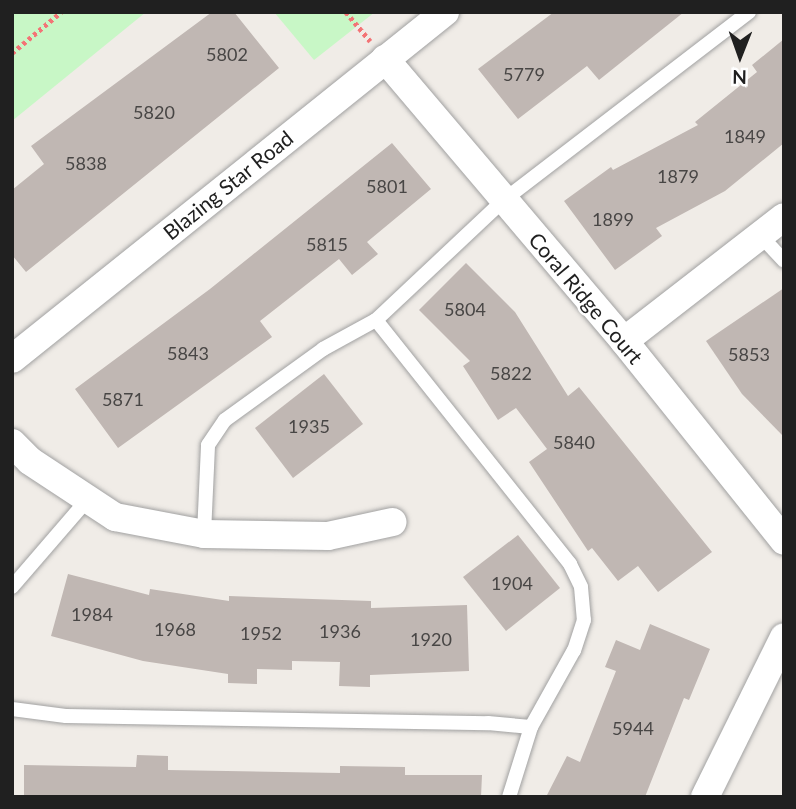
<!DOCTYPE html>
<html>
<head>
<meta charset="utf-8">
<style>
	body { margin:0 }
	#map { position:relative; width:796px; height:809px; overflow:hidden; background:#f0ece7; font-family:Lato,sans-serif }
	div>[style] { position:absolute }
	[style*='--x'] { left:calc(var(--x)*1px); top:calc(var(--y)*1px); width:calc(var(--w)*1px); rotate:calc(var(--a)*1deg) }
	.park>* { inset:0; background:#c8f7c6 }
	.building>* { inset:0; background:#c0b7b3 }
	.path>* { height:4.5px; margin-top:-2.25px; transform-origin:0; background:repeating-linear-gradient(90deg,#f37476 0 3.5px,transparent 0 7px) }
	.roads { filter:drop-shadow(0 0 2px #a1a1a1) drop-shadow(0 0 2px #a1a1a1) }
	.service>* { height:14px; margin:-7px; padding:0 7px; transform-origin:7px; border-radius:7px; background:#fff }
	.minor>* { height:28px; margin:-14px; padding:0 14px; transform-origin:14px; border-radius:14px; background:#fff }
	span { translate:-50% -50%; white-space:nowrap; text-align:center; line-height:1.15; -webkit-text-stroke:5px #fff; paint-order:stroke }
	.number-label { font-size:18px; color:#484645 }
	.number-label span { -webkit-text-stroke-width:0 }
	.street-label { font-size:21px; color:#202020 }
	.frame { position:absolute; inset:0; border:14px solid #202020; pointer-events:none }
	.north { position:absolute; left:705px; top:21px; width:70px; height:70px; -webkit-text-stroke:5px #fff; paint-order:stroke; rotate:181deg; font-size:19px; font-weight:700; line-height:28px; text-align:center; color:#202020 }
	.north::after { content:''; display:block; margin:auto; width:24px; height:32px; background:#202020; clip-path:polygon(50% 0,100% 100%,50% 72%,0 100%) }
</style>
</head>
<body>
<div id="map">
	<div class="park">
		<div style="clip-path:polygon(12px 12px,146px 12px,12px 121px)"></div>
		<div style="clip-path:polygon(274px 12px,375px 12px,314px 60px)"></div>
	</div>
	<div class="building">
		<div style="clip-path:polygon(212px 12px,234px 12px,279px 68px,26px 272px,12px 255px,12px 190px,44px 164px,31px 146px)"></div>
		<div style="clip-path:polygon(554px 12px,684px 12px,599px 80px,587px 66px,518px 119px,478px 69px)"></div>
		<div style="clip-path:polygon(784px 39px,784px 143px,725px 191px,656px 228px,662px 236px,615px 270px,564px 201px,611px 167px,613px 170px,698px 125px,695px 122px,757px 72px,752px 65px)"></div>
		<div style="clip-path:polygon(392px 143px,431px 189px,367px 242px,378px 254px,352px 275px,339px 259px,260px 321px,272px 337px,118px 448px,75px 389px,210px 289px)"></div>
		<div style="clip-path:polygon(466px 263px,515px 312px,568px 396px,579px 387px,712px 552px,658px 592px,638px 566px,618px 581px,592px 548px,588px 551px,529px 462px,547px 449px,516px 408px,498px 420px,463px 366px,470px 361px,419px 310px)"></div>
		<div style="clip-path:polygon(784px 288px,784px 437px,742px 394px,706px 341px)"></div>
		<div style="clip-path:polygon(324px 374px,363px 424px,293px 478px,255px 428px)"></div>
		<div style="clip-path:polygon(518px 535px,560px 588px,506px 631px,463px 577px)"></div>
		<div style="clip-path:polygon(68px 574px,149px 595px,150px 589px,229px 601px,229px 596px,371px 601px,371px 608px,467px 605px,469px 671px,370px 675px,370px 687px,339px 686px,340px 662px,292px 661px,292px 670px,257px 669px,257px 684px,228px 683px,228px 674px,143px 661px,51px 636px)"></div>
		<div style="clip-path:polygon(650px 624px,710px 649px,689px 700px,684px 698px,645px 797px,546px 797px,567px 756px,580px 762px,616px 671px,605px 667px,616px 640px,640px 650px)"></div>
		<div style="clip-path:polygon(137px 755px,168px 756px,168px 770px,340px 773px,340px 766px,405px 767px,405px 775px,482px 775px,481px 797px,24px 797px,24px 765px,136px 767px)"></div>
	</div>
	<div class="path">
		<div style="--x:346;--y:12;--w:38;--a:50"></div>
		<div style="--x:12;--y:53;--w:64;--a:-39.9"></div>
	</div>
	<div class="roads">
		<div class="service">
			<div style="--x:760;--y:235;--w:35;--a:47"></div>
			<div style="--x:376;--y:320;--w:312;--a:51.5"></div>
			<div style="--x:570;--y:564;--w:25;--a:64"></div>
			<div style="--x:581;--y:587;--w:33;--a:85"></div>
			<div style="--x:584;--y:620;--w:32;--a:108"></div>
			<div style="--x:574;--y:650;--w:88;--a:119.2"></div>
			<div style="--x:531;--y:727;--w:73;--a:107.4"></div>
			<div style="--x:204;--y:534;--w:89;--a:-87.4"></div>
			<div style="--x:208;--y:445;--w:30;--a:-56"></div>
			<div style="--x:225;--y:420;--w:121;--a:-35.9"></div>
			<div style="--x:323;--y:349;--w:60;--a:-28.7"></div>
			<div style="--x:376;--y:320;--w:175;--a:-43.2"></div>
			<div style="--x:504;--y:200;--w:309;--a:-37.5"></div>
			<div style="--x:12;--y:587;--w:116;--a:-49.2"></div>
			<div style="--x:12;--y:709;--w:54;--a:7.4"></div>
			<div style="--x:66;--y:716;--w:422;--a:1"></div>
			<div style="--x:488;--y:723;--w:43;--a:5.3"></div>
		</div>
		<div class="minor">
			<div style="--x:385;--y:59;--w:370;--a:49.7"></div>
			<div style="--x:624;--y:341;--w:256;--a:51.3"></div>
			<div style="--x:624;--y:341;--w:202;--a:-37.8"></div>
			<div style="--x:12;--y:359;--w:555;--a:-38.71"></div>
			<div style="--x:12;--y:443;--w:25;--a:45"></div>
			<div style="--x:30;--y:461;--w:102;--a:33.4"></div>
			<div style="--x:115;--y:517;--w:91;--a:10.8"></div>
			<div style="--x:204;--y:534;--w:124;--a:0.9"></div>
			<div style="--x:328;--y:536;--w:66;--a:-12.2"></div>
			<div style="--x:705;--y:797;--w:178;--a:-63.7"></div>
		</div>
	</div>
	<div class="number-label">
		<span style="left:227px;top:54px">5802</span>
		<span style="left:524px;top:74px">5779</span>
		<span style="left:154px;top:112px">5820</span>
		<span style="left:745px;top:136px">1849</span>
		<span style="left:86px;top:163px">5838</span>
		<span style="left:678px;top:176px">1879</span>
		<span style="left:387px;top:186px">5801</span>
		<span style="left:613px;top:219px">1899</span>
		<span style="left:327px;top:244px">5815</span>
		<span style="left:465px;top:309px">5804</span>
		<span style="left:188px;top:353px">5843</span>
		<span style="left:749px;top:354px">5853</span>
		<span style="left:511px;top:373px">5822</span>
		<span style="left:123px;top:399px">5871</span>
		<span style="left:309px;top:426px">1935</span>
		<span style="left:574px;top:442px">5840</span>
		<span style="left:512px;top:583px">1904</span>
		<span style="left:92px;top:614px">1984</span>
		<span style="left:175px;top:629px">1968</span>
		<span style="left:340px;top:631px">1936</span>
		<span style="left:261px;top:633px">1952</span>
		<span style="left:431px;top:639px">1920</span>
		<span style="left:633px;top:728px">5944</span>
	</div>
	<div class="street-label">
		<span style="left:228px;top:185px;rotate:-39deg">Blazing Star Road</span>
		<span style="left:586px;top:298px;rotate:50deg">Coral Ridge Court</span>
	</div>
	<div class="frame"></div>
	<div class="north">N</div>
</div>
</body>
</html>
